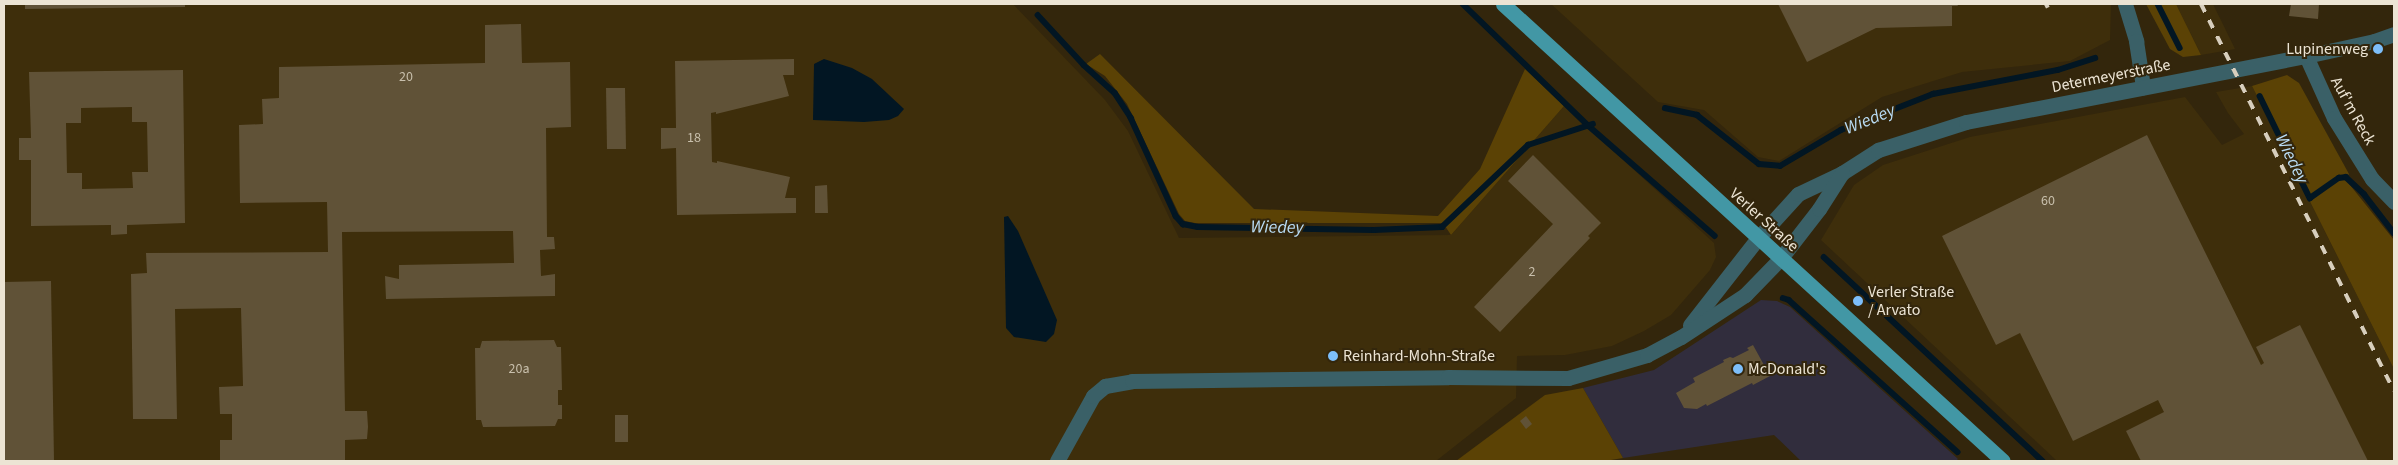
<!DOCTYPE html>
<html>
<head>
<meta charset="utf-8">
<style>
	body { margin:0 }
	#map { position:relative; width:2398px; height:465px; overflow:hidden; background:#33260c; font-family:"Source Sans 3",sans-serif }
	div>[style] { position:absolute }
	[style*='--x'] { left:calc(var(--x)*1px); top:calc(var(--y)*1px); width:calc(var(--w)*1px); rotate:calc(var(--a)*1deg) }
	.commercial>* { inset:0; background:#312d3d }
	.built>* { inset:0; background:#3e2e0b }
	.green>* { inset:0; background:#5b4205 }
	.water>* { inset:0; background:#021623 }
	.stream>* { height:5.5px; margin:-2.75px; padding:0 2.75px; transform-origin:2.75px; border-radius:2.75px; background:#021623 }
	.building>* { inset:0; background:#605237 }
	.minor>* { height:15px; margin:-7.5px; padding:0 7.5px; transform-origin:7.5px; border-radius:7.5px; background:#3a6067 }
	.major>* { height:15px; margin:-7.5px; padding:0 7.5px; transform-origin:7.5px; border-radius:7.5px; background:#4297a5 }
	.rail>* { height:4px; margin-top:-2px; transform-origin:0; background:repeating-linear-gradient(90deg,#d7cebd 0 9px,transparent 0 18px) }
	.dots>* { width:14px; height:14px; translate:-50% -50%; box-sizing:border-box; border:2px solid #33260c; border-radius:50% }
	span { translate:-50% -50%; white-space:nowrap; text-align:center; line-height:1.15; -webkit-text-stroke:4px #33260c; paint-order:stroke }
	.number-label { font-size:14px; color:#c9c0ad }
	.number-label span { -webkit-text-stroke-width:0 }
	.poi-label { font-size:16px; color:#ece4d4 }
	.right { translate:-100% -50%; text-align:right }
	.left { translate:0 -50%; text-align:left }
	.street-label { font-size:16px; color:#ece4d4 }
	.water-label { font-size:18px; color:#b9dcf5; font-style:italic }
	.frame { position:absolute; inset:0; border:5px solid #ece4d4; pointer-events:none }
</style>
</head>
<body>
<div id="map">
	<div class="commercial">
		<div style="clip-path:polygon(1761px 300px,1777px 301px,1790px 307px,1958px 459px,1956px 461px,1801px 461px,1774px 435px,1623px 458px,1583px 388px,1654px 370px)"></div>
	</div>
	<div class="built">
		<div style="clip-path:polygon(4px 4px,1013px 4px,1105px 100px,1128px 131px,1179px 238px,1451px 235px,1564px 106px,1714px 243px,1716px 257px,1710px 270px,1671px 315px,1644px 331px,1612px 346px,1565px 355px,1517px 356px,1516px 398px,1436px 461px,4px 461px)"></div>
		<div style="clip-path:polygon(1551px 4px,2111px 4px,2110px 40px,2070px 61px,1962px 72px,1882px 97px,1779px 161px,1758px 157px,1704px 110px,1658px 102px)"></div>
		<div style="clip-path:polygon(2176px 4px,2213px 4px,2235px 49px,2201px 55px)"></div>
		<div style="clip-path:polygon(2252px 86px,2394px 369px,2394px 461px,2057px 461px,1821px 240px,1854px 185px,1883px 165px,1970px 137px,2185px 97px,2222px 145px,2244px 134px,2228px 113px,2216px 92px)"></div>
	</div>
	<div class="green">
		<div style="clip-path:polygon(2146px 4px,2176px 4px,2201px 55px,2183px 57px,2170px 49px)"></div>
		<div style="clip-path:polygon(1100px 54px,1254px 209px,1438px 216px,1480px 169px,1525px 69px,1564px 106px,1451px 235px,1443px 223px,1195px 223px,1185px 221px,1179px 214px,1127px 104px,1105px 76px,1086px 64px)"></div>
		<div style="clip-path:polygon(2287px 75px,2299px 83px,2349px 174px,2346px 180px,2394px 240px,2394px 369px,2252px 86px)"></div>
		<div style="clip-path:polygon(1583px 388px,1623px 458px,1605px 461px,1456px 461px,1545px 395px)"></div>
	</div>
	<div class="water">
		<div style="clip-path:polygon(824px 59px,852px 68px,872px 79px,904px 109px,898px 116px,889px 120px,864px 122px,813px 120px,814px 64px)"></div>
		<div style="clip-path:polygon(1008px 216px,1018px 231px,1057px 320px,1054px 334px,1046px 342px,1014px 337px,1006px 328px,1004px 217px)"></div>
	</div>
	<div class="stream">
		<div style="--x:1463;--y:4;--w:175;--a:44.1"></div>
		<div style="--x:1589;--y:126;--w:167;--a:41.1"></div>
		<div style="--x:2158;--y:4;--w:49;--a:63.4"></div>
		<div style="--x:1038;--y:15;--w:68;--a:47.4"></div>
		<div style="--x:1084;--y:65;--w:42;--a:42.1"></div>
		<div style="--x:1115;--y:93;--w:30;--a:57"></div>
		<div style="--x:1131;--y:118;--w:108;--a:65.3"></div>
		<div style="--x:1176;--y:216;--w:11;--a:49"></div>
		<div style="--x:1183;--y:224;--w:15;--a:11"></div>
		<div style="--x:1198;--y:227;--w:176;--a:1"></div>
		<div style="--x:1374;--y:230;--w:68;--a:-2.5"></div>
		<div style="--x:1442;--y:227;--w:119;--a:-43.6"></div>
		<div style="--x:1528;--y:145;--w:68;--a:-17.9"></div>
		<div style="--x:2260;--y:96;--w:114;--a:63.9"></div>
		<div style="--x:2310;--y:198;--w:35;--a:-35"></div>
		<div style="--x:2339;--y:178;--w:7;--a:-8"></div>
		<div style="--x:2346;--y:177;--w:25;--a:43"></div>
		<div style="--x:2364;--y:194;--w:49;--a:52.4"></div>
		<div style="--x:1665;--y:108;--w:33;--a:12"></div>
		<div style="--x:1697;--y:115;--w:79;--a:38.3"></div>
		<div style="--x:1759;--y:164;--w:21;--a:5"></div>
		<div style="--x:1780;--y:166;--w:71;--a:-30.5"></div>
		<div style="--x:1841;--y:130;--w:99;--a:-21.4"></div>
		<div style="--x:1933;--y:94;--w:127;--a:-10.9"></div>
		<div style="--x:2058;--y:70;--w:39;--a:-18"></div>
		<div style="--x:1824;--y:257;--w:299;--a:43"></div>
		<div style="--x:1783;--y:298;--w:6;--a:18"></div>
		<div style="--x:1789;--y:300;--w:227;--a:42"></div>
	</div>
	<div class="building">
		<div style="clip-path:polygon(25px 4px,185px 4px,185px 7px,25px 9px)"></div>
		<div style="clip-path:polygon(1778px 4px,1957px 4px,1958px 6px,1952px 6px,1952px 26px,1876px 28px,1807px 62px)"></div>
		<div style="clip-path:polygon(2291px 4px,2319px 4px,2318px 19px,2289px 16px)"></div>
		<div style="clip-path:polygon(521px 24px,522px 63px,570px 62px,571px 127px,546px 128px,547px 237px,554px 237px,555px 249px,540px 250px,541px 276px,555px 274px,555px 296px,386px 299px,385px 276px,399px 279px,399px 265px,514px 263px,513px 231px,342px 232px,345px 411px,367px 411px,368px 427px,367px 439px,345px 440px,345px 461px,220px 461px,220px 440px,232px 440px,232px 414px,220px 414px,219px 387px,243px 386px,241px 308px,175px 309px,177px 419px,133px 419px,131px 274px,147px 273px,146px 253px,328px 252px,327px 202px,240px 203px,239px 125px,263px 124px,262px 99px,279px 98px,279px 67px,485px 63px,485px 25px)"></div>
		<div style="clip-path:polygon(794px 59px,794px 75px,783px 75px,789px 96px,716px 114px,716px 112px,711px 113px,712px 162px,717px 163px,717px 161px,790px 177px,785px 198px,796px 198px,796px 213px,677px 215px,676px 148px,661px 149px,661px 128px,676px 128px,675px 61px)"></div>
		<div style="clip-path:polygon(evenodd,183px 70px,185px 223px,127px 225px,127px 234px,111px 235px,111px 225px,31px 226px,31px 160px,19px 160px,19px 138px,31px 138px,29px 72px,183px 70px,132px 107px,132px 122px,147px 122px,148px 172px,132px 172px,133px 188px,82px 189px,82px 173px,67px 173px,66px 123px,81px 123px,81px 108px,132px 107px)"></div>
		<div style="clip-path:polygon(606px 88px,625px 88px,626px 149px,607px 149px)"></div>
		<div style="clip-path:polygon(2147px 135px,2261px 365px,2264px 363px,2256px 347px,2300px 325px,2368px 461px,2141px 461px,2126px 431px,2164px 412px,2158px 400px,2073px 441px,2020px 333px,1996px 345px,1942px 236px)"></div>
		<div style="clip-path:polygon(1533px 155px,1601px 223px,1588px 236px,1590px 238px,1500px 332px,1474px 307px,1553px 224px,1508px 181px)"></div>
		<div style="clip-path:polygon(827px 185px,828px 213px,815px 213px,815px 186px)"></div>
		<div style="clip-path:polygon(51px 281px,54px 461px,4px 461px,4px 282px)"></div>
		<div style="clip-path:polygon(554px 340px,557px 347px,561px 347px,562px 390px,558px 390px,558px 405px,562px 405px,562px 419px,558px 419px,555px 426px,483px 427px,481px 420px,476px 420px,475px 348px,480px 348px,482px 341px)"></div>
		<div style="clip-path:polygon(1753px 345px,1770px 376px,1753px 385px,1752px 383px,1707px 406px,1706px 404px,1697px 409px,1684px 408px,1676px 393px,1695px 382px,1693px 378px,1724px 362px,1723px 360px,1730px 357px,1733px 358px,1749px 350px,1747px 348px)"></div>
		<div style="clip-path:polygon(615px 415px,628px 415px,628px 442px,615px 442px)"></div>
		<div style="clip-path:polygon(1526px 416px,1532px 424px,1526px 429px,1520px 421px)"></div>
	</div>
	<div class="minor">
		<div style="--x:2125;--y:4;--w:39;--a:73"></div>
		<div style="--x:2136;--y:41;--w:47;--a:81.3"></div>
		<div style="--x:2306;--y:56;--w:68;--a:65.7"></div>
		<div style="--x:2334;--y:118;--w:72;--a:58.1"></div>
		<div style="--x:2372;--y:179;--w:32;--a:46"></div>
		<div style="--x:1690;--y:325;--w:110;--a:-52"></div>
		<div style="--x:1758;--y:238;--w:59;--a:-47.7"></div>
		<div style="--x:1798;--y:194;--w:49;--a:-25.5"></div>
		<div style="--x:1842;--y:173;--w:43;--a:-32.6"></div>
		<div style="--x:1878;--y:150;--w:92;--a:-17.7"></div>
		<div style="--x:1966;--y:122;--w:346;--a:-11"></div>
		<div style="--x:2306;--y:56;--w:70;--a:-12.4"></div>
		<div style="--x:2374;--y:41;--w:21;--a:-19"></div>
		<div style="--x:1057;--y:461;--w:74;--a:-61"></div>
		<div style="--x:1093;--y:396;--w:16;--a:-40"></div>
		<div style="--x:1105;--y:386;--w:27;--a:-10"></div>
		<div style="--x:1132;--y:381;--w:316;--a:-0.7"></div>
		<div style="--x:1448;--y:377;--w:120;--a:0.5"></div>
		<div style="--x:1568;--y:378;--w:82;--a:-16.2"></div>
		<div style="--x:1647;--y:355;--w:38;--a:-28"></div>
		<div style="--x:1681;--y:337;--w:77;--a:-33.3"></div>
		<div style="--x:1745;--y:295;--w:52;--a:-45.8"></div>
		<div style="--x:1781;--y:258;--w:62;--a:-52.2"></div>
		<div style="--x:1819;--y:209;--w:43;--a:-57.4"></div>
	</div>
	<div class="major">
		<div style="--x:1503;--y:4;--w:677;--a:42.43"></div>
	</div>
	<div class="rail">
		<div style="--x:2046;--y:4;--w:4;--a:63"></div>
		<div style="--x:2201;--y:4;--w:432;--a:63.5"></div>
	</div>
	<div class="dots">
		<div style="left:2378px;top:49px;background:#7dbef9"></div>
		<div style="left:1858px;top:301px;background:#7dbef9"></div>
		<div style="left:1333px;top:356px;background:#7dbef9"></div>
		<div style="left:1738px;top:369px;background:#7dbef9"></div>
	</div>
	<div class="number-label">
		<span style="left:406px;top:77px">20</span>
		<span style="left:694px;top:138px">18</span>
		<span style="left:2048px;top:201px">60</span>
		<span style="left:1532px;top:272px">2</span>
		<span style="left:519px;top:369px">20a</span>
	</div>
	<div class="poi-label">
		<span class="right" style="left:2368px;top:49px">Lupinenweg</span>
		<span class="left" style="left:1868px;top:301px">Verler Straße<br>/ Arvato</span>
		<span class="left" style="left:1343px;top:356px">Reinhard-Mohn-Straße</span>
		<span class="left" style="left:1748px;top:369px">McDonald's</span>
	</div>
	<div class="street-label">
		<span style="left:2111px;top:76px;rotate:-11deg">Determeyerstraße</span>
		<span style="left:2353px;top:111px;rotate:61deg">Auf'm Reck</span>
		<span style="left:1764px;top:220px;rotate:42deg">Verler Straße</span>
	</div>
	<div class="water-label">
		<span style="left:1870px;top:120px;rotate:-22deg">Wiedey</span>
		<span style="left:2291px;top:159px;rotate:64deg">Wiedey</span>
		<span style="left:1277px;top:228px;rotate:1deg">Wiedey</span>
	</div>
	<div class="frame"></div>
</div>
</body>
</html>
